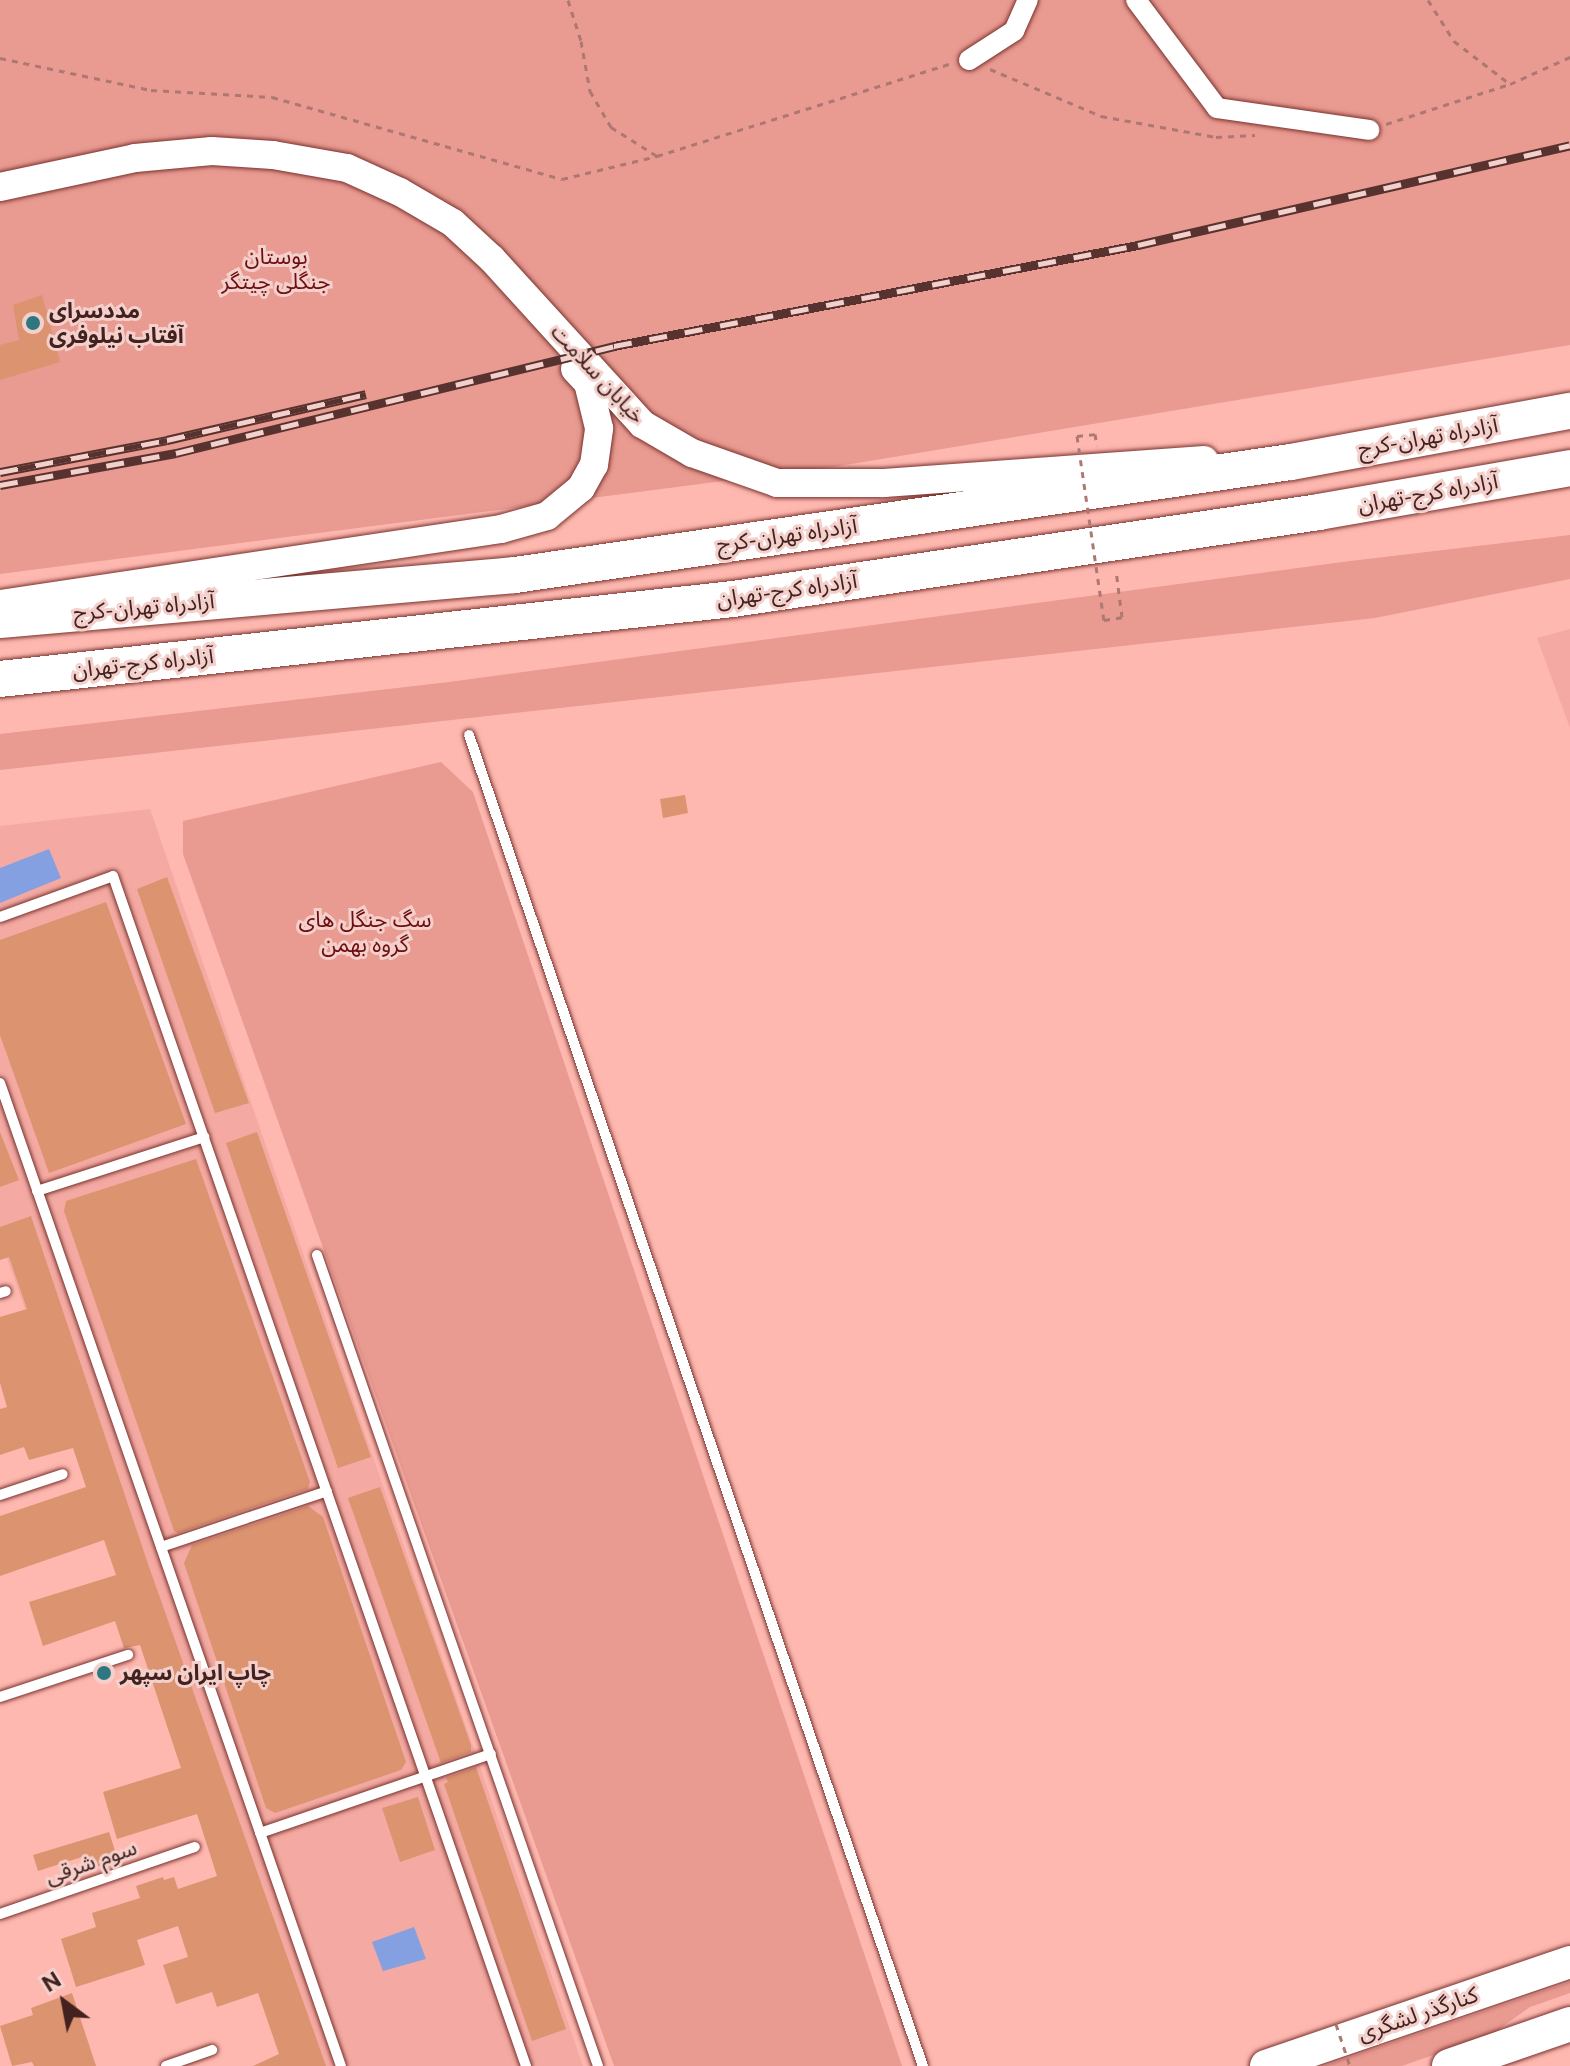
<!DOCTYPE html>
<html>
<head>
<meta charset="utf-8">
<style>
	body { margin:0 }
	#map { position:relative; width:1570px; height:2066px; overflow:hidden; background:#feb8b0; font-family:"Public Sans","Noto Sans Arabic",sans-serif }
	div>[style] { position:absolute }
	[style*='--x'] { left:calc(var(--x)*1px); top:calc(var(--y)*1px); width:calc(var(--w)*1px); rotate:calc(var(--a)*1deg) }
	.built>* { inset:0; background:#f4aaa2 }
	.green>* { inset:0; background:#e99a91 }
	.water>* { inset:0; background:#85a0e1 }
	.building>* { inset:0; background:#db9370 }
	.path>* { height:3px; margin-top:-1.5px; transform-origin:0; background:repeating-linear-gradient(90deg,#ae7872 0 6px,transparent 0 12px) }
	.roads { filter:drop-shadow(0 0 2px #7a322d) drop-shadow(0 0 2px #7a322d) }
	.service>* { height:10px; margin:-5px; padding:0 5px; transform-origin:5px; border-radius:5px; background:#fff }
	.minor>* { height:20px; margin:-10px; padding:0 10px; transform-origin:10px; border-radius:10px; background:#fff }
	.secondary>* { height:28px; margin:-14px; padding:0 14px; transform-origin:14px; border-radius:14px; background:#fff }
	.primary>* { height:32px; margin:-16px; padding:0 16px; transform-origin:16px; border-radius:16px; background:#fff }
	.trunk>* { height:34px; margin:-17px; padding:0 17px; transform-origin:17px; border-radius:17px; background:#fff }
	.motorway>* { height:36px; margin:-18px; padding:0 18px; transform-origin:18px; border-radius:18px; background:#fff }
	.rail>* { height:9px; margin-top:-4.5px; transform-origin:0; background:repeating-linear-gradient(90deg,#f3d0cb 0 18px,#57322e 0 36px); box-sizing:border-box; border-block:2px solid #57322e }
	.path-bridge>* { height:3px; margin-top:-1.5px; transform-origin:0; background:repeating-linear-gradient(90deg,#ae7872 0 6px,transparent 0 12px) }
	.dots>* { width:22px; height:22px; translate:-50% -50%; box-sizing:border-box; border:4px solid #f3d0cb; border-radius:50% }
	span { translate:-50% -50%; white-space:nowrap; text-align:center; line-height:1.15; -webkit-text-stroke:6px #f3d0cb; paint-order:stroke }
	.park-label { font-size:22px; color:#6e0d10 }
	.poi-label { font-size:22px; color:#42211e; font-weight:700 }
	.left { translate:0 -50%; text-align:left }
	.street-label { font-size:22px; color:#42211e }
	.north { position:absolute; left:24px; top:1962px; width:80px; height:80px; -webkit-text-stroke:6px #f3d0cb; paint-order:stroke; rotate:328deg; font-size:22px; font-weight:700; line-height:32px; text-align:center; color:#42211e }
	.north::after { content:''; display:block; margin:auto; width:28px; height:36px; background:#42211e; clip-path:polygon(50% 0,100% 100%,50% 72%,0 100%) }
</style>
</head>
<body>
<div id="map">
	<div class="built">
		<div style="clip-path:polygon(1570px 629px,1570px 728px,1537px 638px)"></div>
		<div style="clip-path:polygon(150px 809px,583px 2066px,296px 2066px,0 1239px,0 826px)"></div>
	</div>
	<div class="green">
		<div style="clip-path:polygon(0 0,1570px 0,1570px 345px,833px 467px,0 574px)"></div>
		<div style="clip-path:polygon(1570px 535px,1570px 579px,1375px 618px,0 770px,0 734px,449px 682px,1350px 561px)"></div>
		<div style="clip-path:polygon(441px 762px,473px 792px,902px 2066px,614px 2066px,183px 854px,183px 821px)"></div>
		<div style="clip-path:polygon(1570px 1982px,1570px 1993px,1530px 2007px,1491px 2035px,1436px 2054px,1402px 2066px,1324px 2066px)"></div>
	</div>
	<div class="water">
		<div style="clip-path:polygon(49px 849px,61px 878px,0 903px,0 868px)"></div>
		<div style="clip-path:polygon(414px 1927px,426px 1959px,383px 1971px,372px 1942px)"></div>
	</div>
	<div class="building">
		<div style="clip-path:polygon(42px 295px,60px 362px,0 380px,0 345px,19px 340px,13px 305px)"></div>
		<div style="clip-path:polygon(685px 795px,688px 813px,663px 818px,660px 799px)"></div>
		<div style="clip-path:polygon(167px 877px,249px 1103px,215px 1113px,137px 889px)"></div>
		<div style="clip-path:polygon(106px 902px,186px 1124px,49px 1173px,0 1035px,0 940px)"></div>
		<div style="clip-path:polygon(0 1132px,19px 1180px,0 1187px)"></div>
		<div style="clip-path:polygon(257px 1132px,371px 1457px,338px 1468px,226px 1143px)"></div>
		<div style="clip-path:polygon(196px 1159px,310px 1482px,308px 1489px,178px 1533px,174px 1531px,64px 1211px,66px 1201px)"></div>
		<div style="clip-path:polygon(31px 1216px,148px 1564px,326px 2066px,253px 2066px,279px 2054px,258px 1993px,217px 2007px,212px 1992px,176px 2004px,163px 1965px,188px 1957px,178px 1926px,137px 1940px,145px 1965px,76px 1987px,61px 1939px,96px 1927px,92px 1913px,140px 1898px,136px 1886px,163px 1877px,164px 1880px,174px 1877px,178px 1889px,217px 1876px,197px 1814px,117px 1839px,103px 1792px,181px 1768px,140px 1645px,124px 1648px,115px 1621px,43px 1646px,29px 1602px,116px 1575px,104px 1540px,0 1576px,0 1516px,86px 1487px,73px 1448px,29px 1460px,24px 1447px,0 1455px,0 1409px,7px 1407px,0 1383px,0 1317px,27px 1309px,9px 1257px,0 1260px,0 1227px)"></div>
		<div style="clip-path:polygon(380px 1487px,471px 1745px,471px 1752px,441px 1763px,348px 1498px)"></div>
		<div style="clip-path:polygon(308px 1506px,323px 1517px,406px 1762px,401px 1770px,275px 1813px,266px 1808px,184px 1563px,192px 1545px)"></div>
		<div style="clip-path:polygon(476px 1767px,566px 2029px,532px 2041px,444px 1784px,448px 1782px,446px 1778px)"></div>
		<div style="clip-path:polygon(418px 1797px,435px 1850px,400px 1862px,382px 1808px)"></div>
		<div style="clip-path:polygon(109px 1832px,118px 1860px,89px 1869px,85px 1856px,38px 1871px,33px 1855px)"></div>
		<div style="clip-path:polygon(72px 1993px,96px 2066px,34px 2066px,32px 2062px,12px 2066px,0 2026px,33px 2015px,31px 2008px)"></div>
	</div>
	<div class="path">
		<div style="--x:568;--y:0;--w:43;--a:72.4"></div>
		<div style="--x:581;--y:41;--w:51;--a:79.8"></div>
		<div style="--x:590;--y:91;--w:42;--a:59.7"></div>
		<div style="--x:611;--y:127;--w:54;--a:32.2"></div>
		<div style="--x:1428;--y:0;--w:49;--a:57.6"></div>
		<div style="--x:1454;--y:41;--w:71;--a:37.5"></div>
		<div style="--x:0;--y:58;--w:154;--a:12"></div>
		<div style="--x:151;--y:90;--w:121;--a:3.3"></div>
		<div style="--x:272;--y:97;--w:301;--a:15.8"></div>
		<div style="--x:562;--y:179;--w:98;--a:-13.6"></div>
		<div style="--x:657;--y:156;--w:306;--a:-17.5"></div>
		<div style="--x:990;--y:69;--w:121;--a:22.9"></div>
		<div style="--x:1101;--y:116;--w:117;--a:10.3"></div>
		<div style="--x:1216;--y:137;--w:39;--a:-3"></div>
		<div style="--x:1386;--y:124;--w:130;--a:-17.9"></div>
		<div style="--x:1510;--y:84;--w:66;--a:-24.2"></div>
		<div style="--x:1077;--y:436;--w:18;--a:-6"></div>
		<div style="--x:1095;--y:434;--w:12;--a:81"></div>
		<div style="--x:1104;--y:620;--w:18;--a:-9"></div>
		<div style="--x:1122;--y:617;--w:47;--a:-97.3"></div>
	</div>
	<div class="roads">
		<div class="service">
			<div style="--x:469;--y:735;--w:1406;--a:71.17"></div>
			<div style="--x:0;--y:917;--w:120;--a:-19.9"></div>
			<div style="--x:113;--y:876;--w:1260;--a:70.86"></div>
			<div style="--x:0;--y:1083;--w:1040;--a:70.87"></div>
			<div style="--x:37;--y:1191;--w:176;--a:-17.9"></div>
			<div style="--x:317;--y:1255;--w:858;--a:70.89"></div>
			<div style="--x:0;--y:1293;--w:6;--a:-18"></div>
			<div style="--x:0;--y:1495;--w:66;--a:-18.4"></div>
			<div style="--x:161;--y:1547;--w:175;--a:-18.6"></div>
			<div style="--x:0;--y:1697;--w:135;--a:-18.2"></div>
			<div style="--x:260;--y:1833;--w:244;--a:-18.9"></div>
			<div style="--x:0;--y:1914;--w:206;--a:-19"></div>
			<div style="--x:166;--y:2066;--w:49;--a:-19.2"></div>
		</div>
		<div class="minor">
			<div style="--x:1136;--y:0;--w:135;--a:53.1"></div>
			<div style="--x:1217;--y:108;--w:154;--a:8.2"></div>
			<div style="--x:969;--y:60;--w:54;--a:-32.8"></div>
			<div style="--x:1014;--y:31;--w:34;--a:-66"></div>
		</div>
		<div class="secondary">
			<div style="--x:0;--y:187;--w:138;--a:-12.1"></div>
			<div style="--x:135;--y:158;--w:77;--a:-5.2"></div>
			<div style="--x:212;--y:151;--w:61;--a:3.8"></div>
			<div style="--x:273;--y:155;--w:75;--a:10"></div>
			<div style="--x:347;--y:168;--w:58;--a:24.4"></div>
			<div style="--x:400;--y:192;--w:61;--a:30.3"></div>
			<div style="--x:453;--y:223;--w:53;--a:42.7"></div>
			<div style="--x:492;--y:259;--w:223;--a:47.7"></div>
			<div style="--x:642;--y:424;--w:58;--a:30.1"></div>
			<div style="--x:692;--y:453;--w:90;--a:19.4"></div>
			<div style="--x:777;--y:483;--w:107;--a:0"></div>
			<div style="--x:884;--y:483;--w:321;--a:-4.1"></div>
			<div style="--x:0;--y:604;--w:507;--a:-8.51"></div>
			<div style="--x:501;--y:529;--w:48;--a:-15.8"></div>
			<div style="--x:547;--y:516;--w:44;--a:-39.5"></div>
			<div style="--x:581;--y:488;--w:26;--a:-61"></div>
			<div style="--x:594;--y:465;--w:37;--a:-82"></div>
			<div style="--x:599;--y:428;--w:46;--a:-103.7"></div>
			<div style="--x:588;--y:383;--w:19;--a:-133"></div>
		</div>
		<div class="primary">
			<div style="--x:1266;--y:2066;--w:321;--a:-18.9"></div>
		</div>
		<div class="trunk">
			<div style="--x:1449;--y:2066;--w:128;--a:-19.1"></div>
		</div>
		<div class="motorway">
			<div style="--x:0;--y:620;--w:517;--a:-4.99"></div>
			<div style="--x:515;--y:575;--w:784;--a:-8.29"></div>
			<div style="--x:1291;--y:462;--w:284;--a:-10.4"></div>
			<div style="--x:0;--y:679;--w:737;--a:-6.23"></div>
			<div style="--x:733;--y:599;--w:592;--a:-8.44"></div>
			<div style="--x:1319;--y:512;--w:255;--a:-9.9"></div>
		</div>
	</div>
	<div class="rail">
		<div style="--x:0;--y:472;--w:170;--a:-10.8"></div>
		<div style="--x:167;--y:440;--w:204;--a:-13"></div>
		<div style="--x:0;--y:485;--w:179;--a:-10.3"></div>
		<div style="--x:176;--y:453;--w:451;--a:-13.7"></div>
		<div style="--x:614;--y:346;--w:534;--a:-10.91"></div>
		<div style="--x:1138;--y:245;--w:443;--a:-13"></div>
	</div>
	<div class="path-bridge">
		<div style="--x:1077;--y:436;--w:186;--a:81.7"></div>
		<div style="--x:1336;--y:2024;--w:44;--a:71.6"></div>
	</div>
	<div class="dots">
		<div style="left:33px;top:323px;background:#2f7780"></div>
		<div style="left:104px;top:1673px;background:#2f7780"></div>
	</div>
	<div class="park-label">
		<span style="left:276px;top:269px">بوستان<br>جنگلی چیتگر</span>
		<span style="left:365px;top:932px">سگ جنگل های<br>گروه بهمن</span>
	</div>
	<div class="poi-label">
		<span class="left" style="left:49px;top:323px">مددسرای<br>آفتاب نیلوفری</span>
		<span class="left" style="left:120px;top:1673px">چاپ ایران سپهر</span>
	</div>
	<div class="street-label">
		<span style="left:598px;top:374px;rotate:47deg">خیابان سلامت</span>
		<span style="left:1428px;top:437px;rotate:-10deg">آزادراه تهران-کرج</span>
		<span style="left:1428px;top:493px;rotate:-10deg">آزادراه کرج-تهران</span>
		<span style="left:787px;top:535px;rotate:-8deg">آزادراه تهران-کرج</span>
		<span style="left:787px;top:590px;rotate:-8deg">آزادراه کرج-تهران</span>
		<span style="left:144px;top:607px;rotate:-5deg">آزادراه تهران-کرج</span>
		<span style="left:143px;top:663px;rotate:-6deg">آزادراه کرج-تهران</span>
		<span style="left:91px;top:1862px;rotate:-19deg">سوم شرقی</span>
		<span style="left:1418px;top:2014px;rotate:-19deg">کنارگذر لشگری</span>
	</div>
	<div class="north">N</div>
</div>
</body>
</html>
